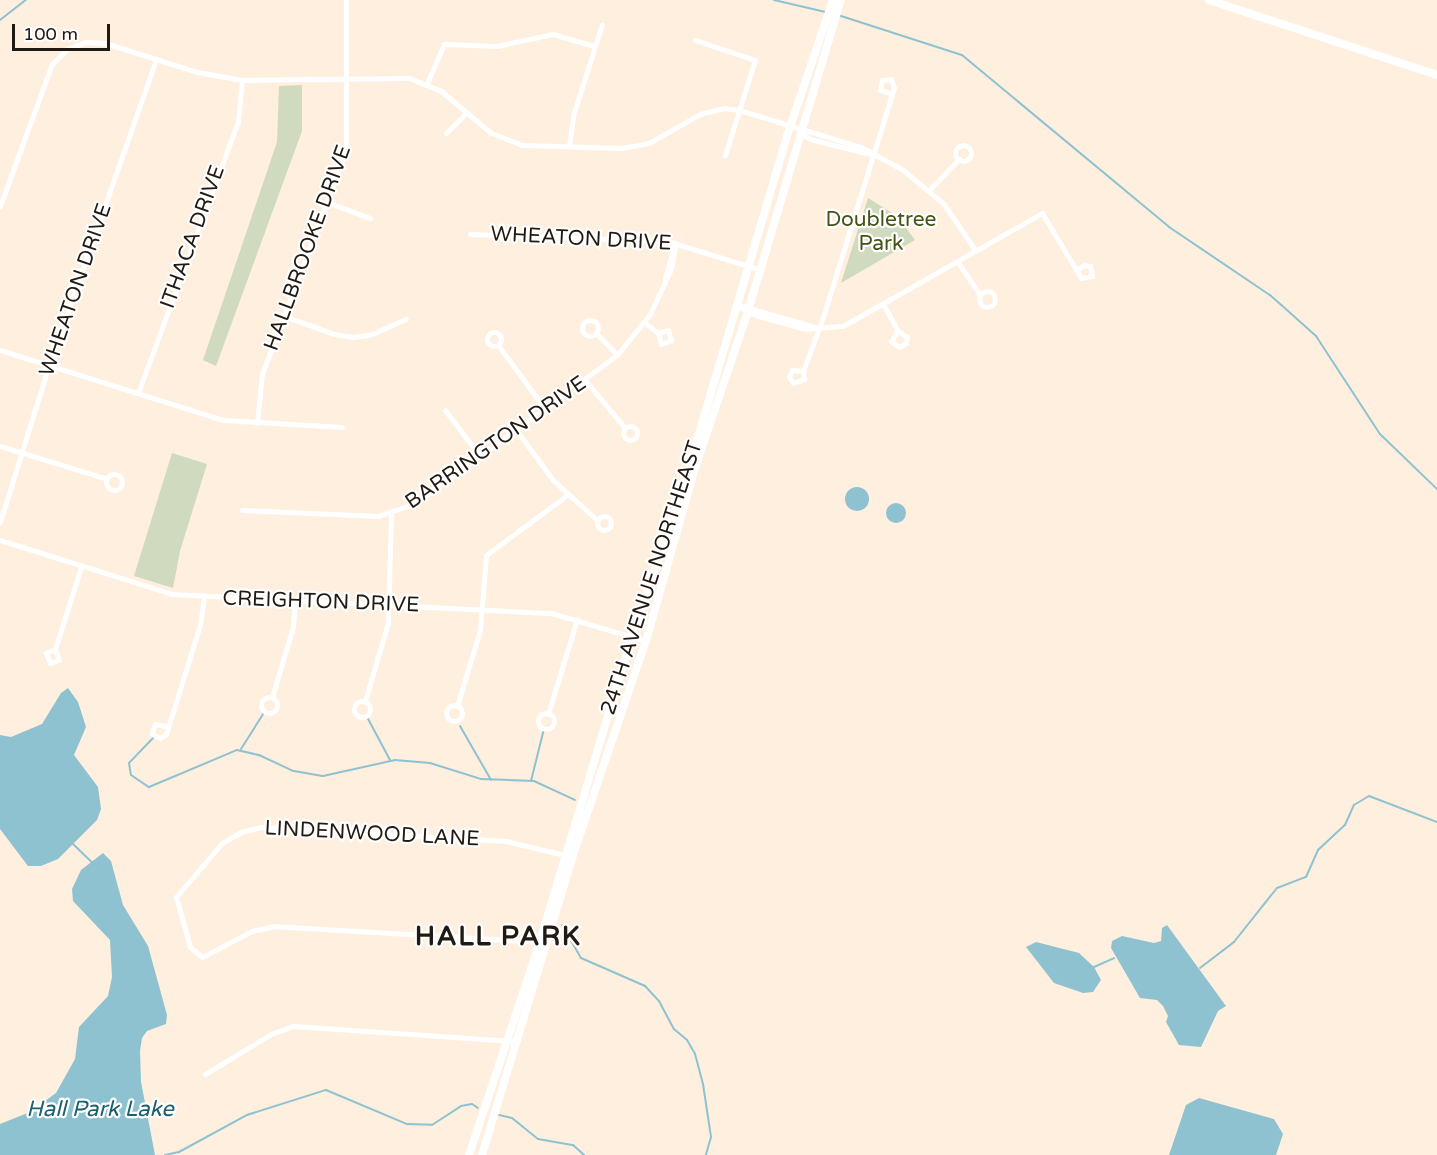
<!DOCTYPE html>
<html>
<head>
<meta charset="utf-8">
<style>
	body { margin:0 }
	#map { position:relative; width:1437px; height:1155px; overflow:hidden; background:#feefdf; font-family:"Varela Round",sans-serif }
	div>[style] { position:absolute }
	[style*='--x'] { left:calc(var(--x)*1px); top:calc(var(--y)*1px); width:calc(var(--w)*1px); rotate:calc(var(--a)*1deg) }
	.green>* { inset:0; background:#d0dabe }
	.water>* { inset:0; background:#8fc2d1 }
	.round { border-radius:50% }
	.stream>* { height:2px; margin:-1px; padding:0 1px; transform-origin:1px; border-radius:1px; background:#8fc2d1 }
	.street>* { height:5px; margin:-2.5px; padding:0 2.5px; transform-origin:2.5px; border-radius:2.5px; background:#fff }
	.street>.ring { margin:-2.5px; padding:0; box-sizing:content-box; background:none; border:5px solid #fff; border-radius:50% }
	.secondary>* { height:8px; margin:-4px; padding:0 4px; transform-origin:4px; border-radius:4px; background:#fff }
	span { translate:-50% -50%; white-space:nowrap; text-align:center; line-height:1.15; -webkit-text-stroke:4.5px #fff; paint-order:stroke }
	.park-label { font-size:21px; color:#435416 }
	.street-label { font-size:21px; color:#211a13 }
	.water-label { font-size:22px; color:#1c5f6f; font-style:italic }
	.district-label { font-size:27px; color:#211a13; font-weight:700; letter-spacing:1.5px }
	.scale { position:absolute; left:12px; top:24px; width:98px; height:27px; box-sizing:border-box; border:3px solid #211a13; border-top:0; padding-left:8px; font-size:18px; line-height:21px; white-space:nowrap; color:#211a13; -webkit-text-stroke:4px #fff; paint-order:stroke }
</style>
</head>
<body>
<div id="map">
	<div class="green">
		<div style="clip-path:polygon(302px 85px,302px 131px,216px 366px,203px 360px,277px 142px,279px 86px)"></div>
		<div style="clip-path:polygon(868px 198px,897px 216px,915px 240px,841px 283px)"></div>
		<div style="clip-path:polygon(172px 453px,207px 464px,180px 551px,173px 588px,134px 576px)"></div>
	</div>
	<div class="water">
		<div class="round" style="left:845px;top:487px;width:24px;height:24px"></div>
		<div class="round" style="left:886px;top:503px;width:20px;height:20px"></div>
		<div style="clip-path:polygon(68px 688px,78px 702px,86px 727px,74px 755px,98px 787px,101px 809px,97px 820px,58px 859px,41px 866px,28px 866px,0 829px,0 735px,11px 737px,42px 724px,61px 693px)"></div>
		<div style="clip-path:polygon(103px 853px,111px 861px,123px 905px,148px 946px,167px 1015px,166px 1024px,147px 1031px,142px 1038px,140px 1051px,141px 1082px,155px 1155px,0 1155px,0 1124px,30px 1112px,56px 1093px,75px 1059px,79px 1027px,108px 996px,112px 977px,110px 940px,73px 901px,72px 889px,81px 870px)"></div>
		<div style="clip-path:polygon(1167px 925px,1226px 1006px,1218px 1011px,1201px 1047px,1179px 1045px,1166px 1022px,1168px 1016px,1163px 1006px,1157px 1000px,1140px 998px,1111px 948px,1112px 941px,1122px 936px,1154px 943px,1161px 941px,1162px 928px)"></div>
		<div style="clip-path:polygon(1036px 942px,1079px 953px,1094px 967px,1101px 980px,1093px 992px,1083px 993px,1054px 983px,1026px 947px)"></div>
		<div style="clip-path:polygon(1199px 1098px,1274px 1119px,1283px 1134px,1276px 1155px,1169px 1155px,1186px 1105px)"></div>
	</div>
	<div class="stream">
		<div style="--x:774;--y:0;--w:53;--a:13"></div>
		<div style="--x:838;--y:15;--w:130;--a:17.9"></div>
		<div style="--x:962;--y:55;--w:269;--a:39.7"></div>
		<div style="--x:1169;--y:227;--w:122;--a:34"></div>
		<div style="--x:1270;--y:295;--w:62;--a:41.7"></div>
		<div style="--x:1316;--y:336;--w:117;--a:56.9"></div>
		<div style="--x:1380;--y:434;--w:79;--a:44"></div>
		<div style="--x:0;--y:20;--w:33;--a:-38"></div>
		<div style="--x:366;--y:715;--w:51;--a:61.9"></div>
		<div style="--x:460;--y:726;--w:62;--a:60.1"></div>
		<div style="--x:155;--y:736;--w:37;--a:134"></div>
		<div style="--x:129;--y:763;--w:12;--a:81"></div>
		<div style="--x:131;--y:775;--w:22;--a:34"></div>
		<div style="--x:149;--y:787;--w:95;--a:-22.8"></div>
		<div style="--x:237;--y:750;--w:23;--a:13"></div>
		<div style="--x:259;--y:755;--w:38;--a:25"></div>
		<div style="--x:294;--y:771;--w:29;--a:10"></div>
		<div style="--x:323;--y:776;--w:74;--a:-12.5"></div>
		<div style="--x:395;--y:760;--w:35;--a:5"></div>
		<div style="--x:430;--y:763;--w:53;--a:17.4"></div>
		<div style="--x:481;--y:779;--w:53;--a:2.2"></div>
		<div style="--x:534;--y:781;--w:45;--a:24.9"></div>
		<div style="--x:241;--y:749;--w:45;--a:-57.7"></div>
		<div style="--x:531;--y:781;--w:54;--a:-76"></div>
		<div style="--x:72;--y:843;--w:28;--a:44"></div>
		<div style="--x:562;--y:925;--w:38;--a:60"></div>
		<div style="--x:581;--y:958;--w:70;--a:23.6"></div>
		<div style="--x:645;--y:986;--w:21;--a:47"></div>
		<div style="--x:659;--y:1001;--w:32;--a:62"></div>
		<div style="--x:674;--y:1029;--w:17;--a:40"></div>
		<div style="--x:687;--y:1040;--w:16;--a:60"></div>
		<div style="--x:695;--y:1054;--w:31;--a:75"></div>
		<div style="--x:703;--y:1084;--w:54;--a:81.4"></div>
		<div style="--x:711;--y:1137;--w:19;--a:106"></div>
		<div style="--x:1094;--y:967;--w:22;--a:-24"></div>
		<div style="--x:1200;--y:968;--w:43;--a:-37.4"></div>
		<div style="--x:1234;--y:942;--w:69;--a:-51.5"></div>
		<div style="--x:1277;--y:888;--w:31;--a:-21"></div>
		<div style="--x:1306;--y:877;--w:30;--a:-66"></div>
		<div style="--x:1318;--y:850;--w:37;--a:-43"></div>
		<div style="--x:1345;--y:825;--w:22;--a:-66"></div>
		<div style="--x:1354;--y:805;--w:17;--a:-31"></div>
		<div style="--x:1369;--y:796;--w:73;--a:20.9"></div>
		<div style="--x:499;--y:1115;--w:13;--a:13"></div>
		<div style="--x:512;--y:1118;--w:33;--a:39"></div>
		<div style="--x:538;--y:1139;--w:36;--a:10"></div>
		<div style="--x:573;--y:1145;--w:15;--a:42"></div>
		<div style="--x:165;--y:1155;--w:14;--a:-12"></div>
		<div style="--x:179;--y:1152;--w:77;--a:-28.6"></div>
		<div style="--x:247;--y:1115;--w:83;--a:-17.6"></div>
		<div style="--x:326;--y:1090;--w:88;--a:22.8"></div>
		<div style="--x:407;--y:1124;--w:25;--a:2"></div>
		<div style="--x:432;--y:1125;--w:35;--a:-33"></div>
		<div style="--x:461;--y:1106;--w:11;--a:-10"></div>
		<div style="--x:472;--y:1104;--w:7;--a:34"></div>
	</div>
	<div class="street">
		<div style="--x:695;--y:40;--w:63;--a:18.4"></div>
		<div style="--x:755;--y:60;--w:100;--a:107.5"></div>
		<div style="--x:427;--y:83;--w:43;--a:-66.4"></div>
		<div style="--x:444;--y:44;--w:53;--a:2.2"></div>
		<div style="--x:497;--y:46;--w:57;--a:-12.1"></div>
		<div style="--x:553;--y:34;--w:43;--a:16.3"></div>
		<div style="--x:799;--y:132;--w:13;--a:32"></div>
		<div style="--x:810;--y:139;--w:62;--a:14"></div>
		<div style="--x:446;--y:133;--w:28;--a:-45"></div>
		<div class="ring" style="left:955px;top:145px;width:11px;height:11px"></div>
		<div style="--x:569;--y:146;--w:30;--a:-82"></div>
		<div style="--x:573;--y:116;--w:96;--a:-72.5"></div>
		<div style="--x:930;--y:189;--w:42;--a:-46"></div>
		<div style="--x:327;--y:202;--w:46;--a:20.4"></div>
		<div style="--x:0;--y:206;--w:151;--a:-69.9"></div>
		<div style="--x:52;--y:64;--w:21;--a:-45"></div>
		<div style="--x:67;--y:49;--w:20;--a:-20"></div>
		<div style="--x:86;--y:42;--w:19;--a:3"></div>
		<div style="--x:105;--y:43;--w:96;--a:17.5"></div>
		<div style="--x:197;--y:72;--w:46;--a:10.1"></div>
		<div style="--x:242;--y:80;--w:167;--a:-0.7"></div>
		<div style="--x:409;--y:78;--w:35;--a:22"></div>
		<div style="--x:441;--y:91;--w:65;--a:40"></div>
		<div style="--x:491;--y:133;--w:33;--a:21"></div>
		<div style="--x:522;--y:145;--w:99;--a:1.7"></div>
		<div style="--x:621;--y:148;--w:28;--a:-10"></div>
		<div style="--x:649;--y:143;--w:59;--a:-29.6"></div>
		<div style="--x:700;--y:114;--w:25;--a:-14"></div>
		<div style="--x:724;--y:108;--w:15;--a:8"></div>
		<div style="--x:739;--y:110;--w:127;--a:16.9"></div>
		<div style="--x:861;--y:147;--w:48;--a:28.7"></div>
		<div style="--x:903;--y:170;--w:53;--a:39.7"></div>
		<div style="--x:944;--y:204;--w:55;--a:56"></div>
		<div style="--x:470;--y:234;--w:197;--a:2"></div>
		<div style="--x:667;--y:241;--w:98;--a:17.1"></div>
		<div style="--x:957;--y:261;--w:41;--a:55.9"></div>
		<div style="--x:665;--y:278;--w:32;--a:-74"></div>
		<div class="ring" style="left:979px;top:291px;width:11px;height:11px"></div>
		<div style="--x:883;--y:304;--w:31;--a:61"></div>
		<div style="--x:898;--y:331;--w:11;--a:34"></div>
		<div style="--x:907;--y:337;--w:6;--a:99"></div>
		<div style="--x:906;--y:343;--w:8;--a:150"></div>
		<div style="--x:899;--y:347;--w:10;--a:-143"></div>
		<div style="--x:891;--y:341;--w:12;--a:-55"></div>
		<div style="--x:736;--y:305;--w:21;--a:28"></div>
		<div style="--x:755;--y:315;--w:52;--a:15.6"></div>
		<div style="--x:805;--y:329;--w:38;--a:-5"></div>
		<div style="--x:843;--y:326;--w:229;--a:-29.6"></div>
		<div style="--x:1042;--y:213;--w:76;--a:59"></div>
		<div style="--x:1081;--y:278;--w:11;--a:-10"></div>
		<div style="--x:1092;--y:276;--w:10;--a:-101"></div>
		<div style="--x:1090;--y:266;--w:6;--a:-171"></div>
		<div style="--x:1084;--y:265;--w:7;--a:146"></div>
		<div style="--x:738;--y:305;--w:80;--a:15.9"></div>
		<div style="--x:284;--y:316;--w:53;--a:19.8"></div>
		<div style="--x:334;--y:334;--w:20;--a:9"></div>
		<div style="--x:354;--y:337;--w:18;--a:-9"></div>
		<div style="--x:372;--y:334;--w:37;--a:-24"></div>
		<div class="ring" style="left:582px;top:320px;width:11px;height:11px"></div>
		<div style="--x:645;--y:323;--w:16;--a:38"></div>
		<div style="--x:658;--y:333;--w:11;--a:75"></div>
		<div style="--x:661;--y:344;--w:11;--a:-22"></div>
		<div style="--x:671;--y:340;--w:10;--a:-107"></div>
		<div style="--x:668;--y:330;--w:10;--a:163"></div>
		<div class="ring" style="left:487px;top:332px;width:9px;height:9px"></div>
		<div style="--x:596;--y:333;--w:30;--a:46"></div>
		<div style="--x:498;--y:345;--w:79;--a:53.7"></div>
		<div style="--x:0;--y:350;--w:235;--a:17.4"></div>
		<div style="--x:224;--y:420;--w:118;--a:3.4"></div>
		<div style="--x:803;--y:371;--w:11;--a:-175"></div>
		<div style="--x:792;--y:370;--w:8;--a:113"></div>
		<div style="--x:789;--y:377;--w:7;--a:56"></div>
		<div style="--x:793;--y:383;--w:12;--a:-20"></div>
		<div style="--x:804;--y:379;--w:8;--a:-97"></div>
		<div style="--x:803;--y:371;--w:58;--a:-69.7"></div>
		<div style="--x:823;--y:317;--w:240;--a:-72.8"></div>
		<div style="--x:894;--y:88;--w:9;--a:-108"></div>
		<div style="--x:891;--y:79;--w:9;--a:174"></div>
		<div style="--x:882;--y:80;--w:10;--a:101"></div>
		<div style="--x:880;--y:90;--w:10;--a:17"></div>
		<div style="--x:585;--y:380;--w:62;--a:50.2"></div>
		<div style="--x:138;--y:393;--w:290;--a:-69.8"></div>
		<div style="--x:238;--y:121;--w:41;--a:-84.4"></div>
		<div style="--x:445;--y:410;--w:58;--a:52.7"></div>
		<div style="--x:257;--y:423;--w:49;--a:-84.2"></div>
		<div style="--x:262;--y:374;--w:239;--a:-69.4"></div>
		<div style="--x:346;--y:150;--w:150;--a:-90"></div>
		<div class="ring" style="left:623px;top:426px;width:9px;height:9px"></div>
		<div style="--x:516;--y:430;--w:62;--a:53.5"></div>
		<div style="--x:553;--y:480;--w:59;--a:42.3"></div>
		<div style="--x:0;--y:446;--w:112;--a:17.1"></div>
		<div class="ring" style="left:106px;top:474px;width:11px;height:11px"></div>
		<div style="--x:242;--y:510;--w:136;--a:2.5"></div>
		<div style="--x:378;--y:516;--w:40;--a:-18.9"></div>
		<div style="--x:416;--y:503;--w:250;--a:-36.4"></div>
		<div style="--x:617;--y:355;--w:53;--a:-51.2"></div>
		<div style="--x:650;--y:314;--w:50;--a:-65"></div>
		<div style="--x:671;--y:269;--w:26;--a:-79"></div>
		<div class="ring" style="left:597px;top:516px;width:9px;height:9px"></div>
		<div style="--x:0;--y:522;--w:164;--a:-72.7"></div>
		<div style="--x:49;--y:365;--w:324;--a:-70.7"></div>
		<div style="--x:0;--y:540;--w:180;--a:17.4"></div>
		<div style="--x:172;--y:594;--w:379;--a:2.9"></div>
		<div style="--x:551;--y:613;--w:99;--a:16.4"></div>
		<div style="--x:55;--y:649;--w:10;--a:156"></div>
		<div style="--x:46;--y:653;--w:11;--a:68"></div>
		<div style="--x:50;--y:663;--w:9;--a:-18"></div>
		<div style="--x:59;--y:660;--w:12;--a:-110"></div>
		<div style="--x:55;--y:649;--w:86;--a:-72.4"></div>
		<div style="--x:272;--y:697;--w:73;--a:-73.3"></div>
		<div style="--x:293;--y:627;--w:26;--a:-86"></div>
		<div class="ring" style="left:261px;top:697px;width:11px;height:11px"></div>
		<div style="--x:365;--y:701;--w:81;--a:-73.6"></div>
		<div style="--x:388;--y:623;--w:110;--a:-88.4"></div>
		<div class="ring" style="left:354px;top:701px;width:11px;height:11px"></div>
		<div class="ring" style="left:446px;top:705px;width:11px;height:11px"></div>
		<div style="--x:457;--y:706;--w:79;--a:-73.2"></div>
		<div style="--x:480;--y:630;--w:75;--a:-85.4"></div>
		<div style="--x:486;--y:555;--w:101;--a:-36.5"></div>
		<div class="ring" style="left:538px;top:713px;width:11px;height:11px"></div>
		<div style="--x:548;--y:714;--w:99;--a:-73"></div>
		<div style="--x:165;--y:726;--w:10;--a:-169"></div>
		<div style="--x:155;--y:724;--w:10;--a:107"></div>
		<div style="--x:152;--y:734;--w:9;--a:27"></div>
		<div style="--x:160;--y:738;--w:7;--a:-34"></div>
		<div style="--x:166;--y:734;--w:114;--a:-72.7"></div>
		<div style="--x:200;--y:625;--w:28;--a:-82"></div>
		<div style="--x:542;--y:942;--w:267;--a:-176.6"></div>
		<div style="--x:275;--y:926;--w:24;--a:168"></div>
		<div style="--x:252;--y:931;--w:56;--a:152.5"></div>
		<div style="--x:202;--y:957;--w:16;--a:-140"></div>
		<div style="--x:190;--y:947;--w:52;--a:-105.6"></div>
		<div style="--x:176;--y:897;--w:71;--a:-49.6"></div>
		<div style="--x:222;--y:843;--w:22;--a:-30"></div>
		<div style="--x:241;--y:832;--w:21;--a:-14"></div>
		<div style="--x:261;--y:827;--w:245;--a:3.3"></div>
		<div style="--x:506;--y:841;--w:64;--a:13.6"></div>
		<div style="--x:205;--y:1074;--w:77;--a:-31.2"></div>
		<div style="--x:271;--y:1034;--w:23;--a:-20"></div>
		<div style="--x:293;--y:1026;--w:223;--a:3.9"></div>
	</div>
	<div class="secondary">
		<div style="--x:1209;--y:0;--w:240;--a:18.2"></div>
		<div style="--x:469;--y:1155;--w:225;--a:-71.6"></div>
		<div style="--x:540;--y:941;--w:319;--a:-73.2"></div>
		<div style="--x:632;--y:636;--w:171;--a:-71.2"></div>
		<div style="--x:687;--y:474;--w:362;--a:-73.5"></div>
		<div style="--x:790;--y:127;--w:134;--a:-71.3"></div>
		<div style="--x:482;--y:1155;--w:310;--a:-73.1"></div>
		<div style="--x:572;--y:858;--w:229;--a:-71.2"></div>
		<div style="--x:646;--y:641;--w:180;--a:-74.2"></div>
		<div style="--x:695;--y:468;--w:166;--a:-71.3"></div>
		<div style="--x:748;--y:311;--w:325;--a:-73.4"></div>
	</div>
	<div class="park-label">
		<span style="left:881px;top:232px">Doubletree<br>Park</span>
	</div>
	<div class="street-label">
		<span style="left:193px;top:237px;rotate:-70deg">ITHACA DRIVE</span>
		<span style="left:581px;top:239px;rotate:3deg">WHEATON DRIVE</span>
		<span style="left:308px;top:248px;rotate:-70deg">HALLBROOKE DRIVE</span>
		<span style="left:76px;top:290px;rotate:-71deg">WHEATON DRIVE</span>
		<span style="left:496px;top:443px;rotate:-35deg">BARRINGTON DRIVE</span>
		<span style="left:652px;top:578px;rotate:-72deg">24TH AVENUE NORTHEAST</span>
		<span style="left:321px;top:602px;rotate:2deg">CREIGHTON DRIVE</span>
		<span style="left:372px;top:834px;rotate:3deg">LINDENWOOD LANE</span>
	</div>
	<div class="water-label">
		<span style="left:100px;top:1110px">Hall Park Lake</span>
	</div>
	<div class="district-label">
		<span style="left:498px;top:937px">HALL PARK</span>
	</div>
	<div class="scale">100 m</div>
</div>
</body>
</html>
